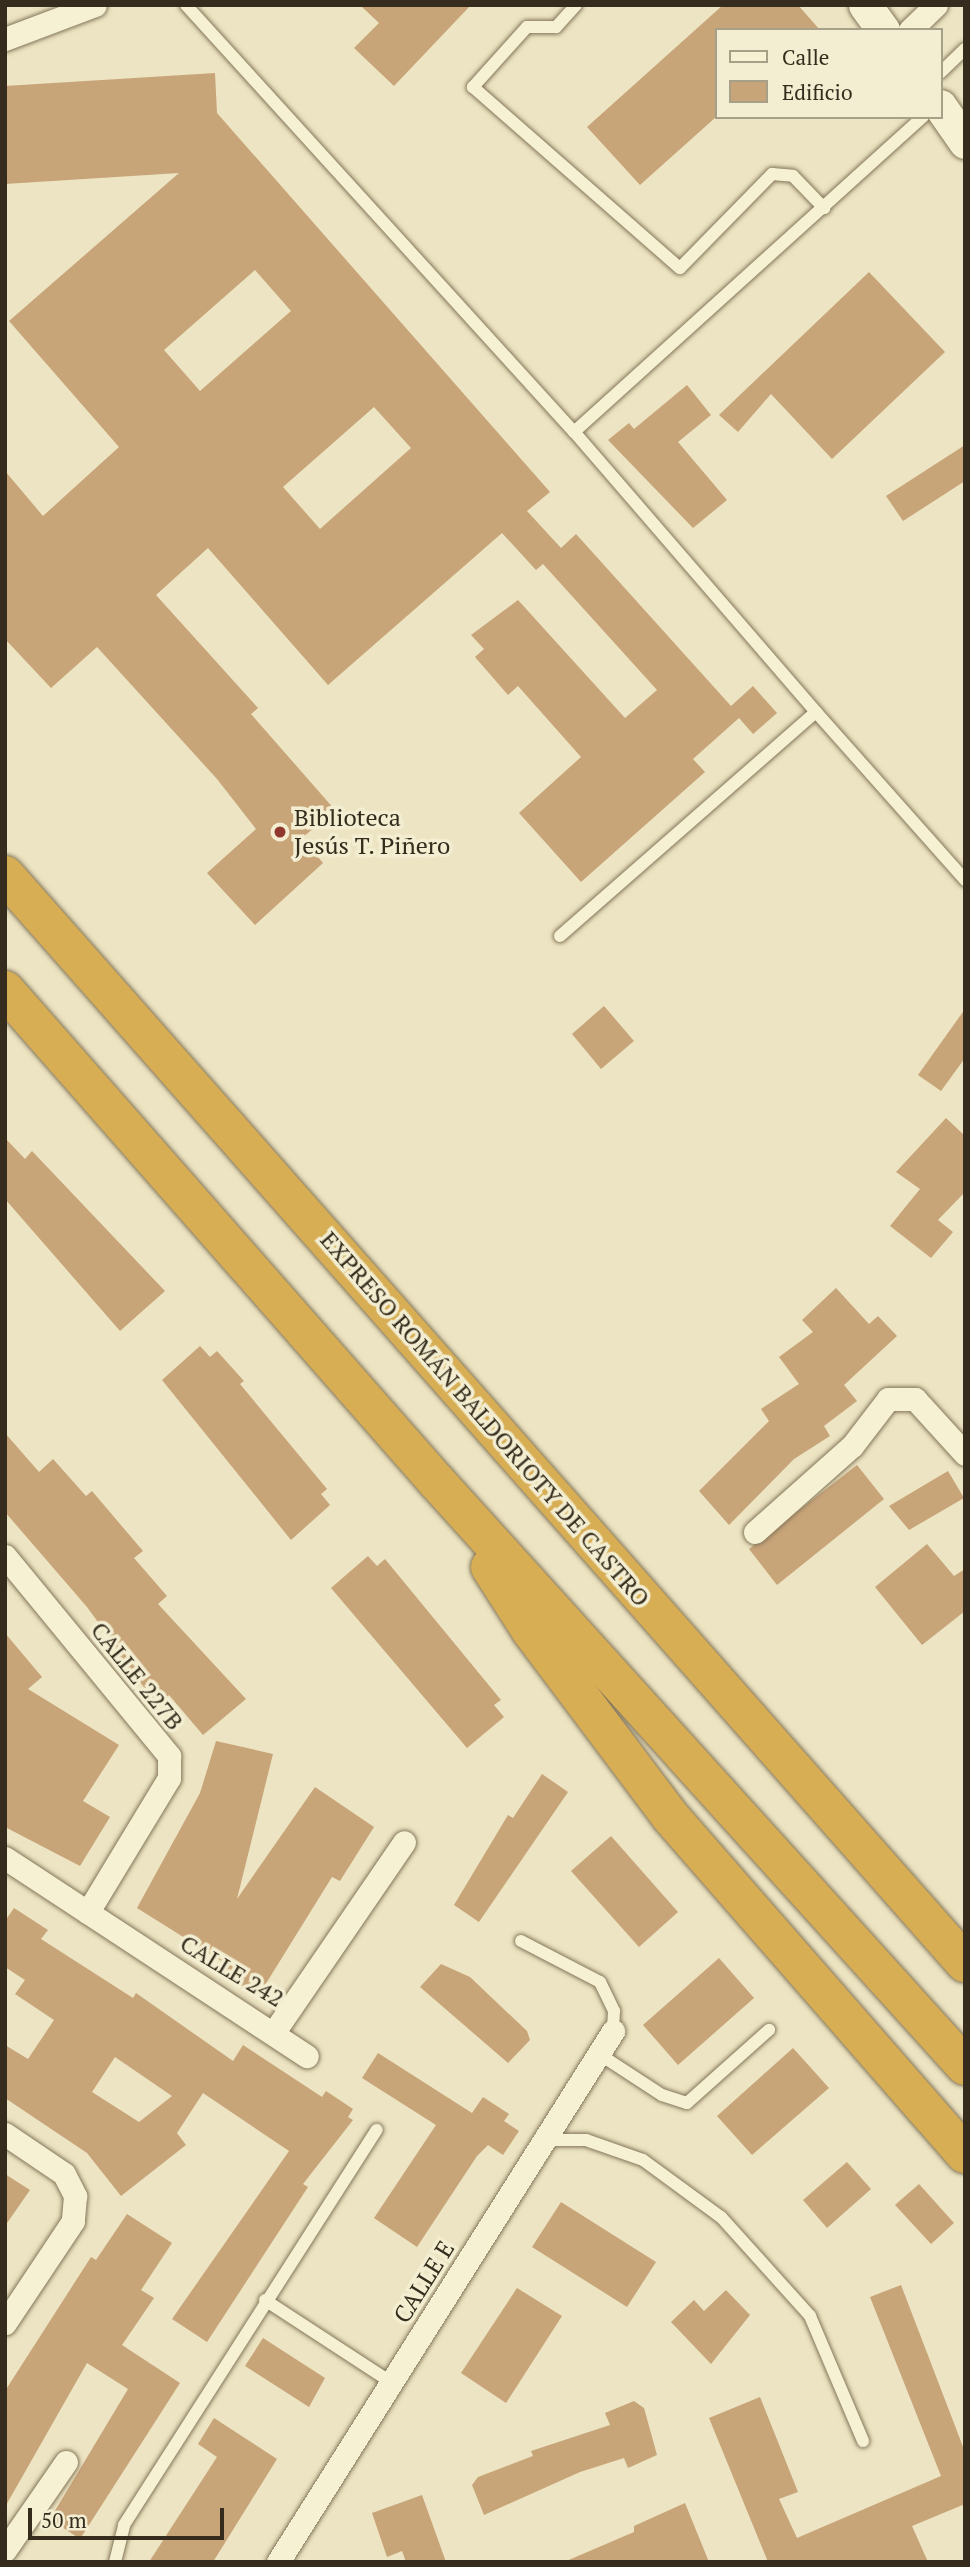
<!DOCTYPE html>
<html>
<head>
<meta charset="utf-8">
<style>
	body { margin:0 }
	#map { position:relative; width:970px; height:2567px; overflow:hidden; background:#ece4c2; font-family:"PT Serif",serif }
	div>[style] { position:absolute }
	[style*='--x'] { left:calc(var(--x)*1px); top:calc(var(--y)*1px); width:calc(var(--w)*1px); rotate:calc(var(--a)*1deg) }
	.building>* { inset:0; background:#c8a479 }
	.roads { filter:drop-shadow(0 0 2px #84765a) drop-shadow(0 0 2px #84765a) }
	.lane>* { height:12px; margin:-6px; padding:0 6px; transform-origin:6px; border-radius:6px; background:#f7f1d4 }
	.street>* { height:23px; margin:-11.5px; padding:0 11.5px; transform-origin:11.5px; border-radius:11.5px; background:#f7f1d4 }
	.secondary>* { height:33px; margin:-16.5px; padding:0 16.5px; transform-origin:16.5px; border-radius:16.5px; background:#f7f1d4 }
	.highway>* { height:38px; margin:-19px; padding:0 19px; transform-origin:19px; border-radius:19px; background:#d8ae55 }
	.dots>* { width:19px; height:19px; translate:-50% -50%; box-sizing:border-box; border:4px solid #f3eed1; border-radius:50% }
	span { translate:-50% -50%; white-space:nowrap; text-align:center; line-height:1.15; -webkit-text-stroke:7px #f3eed1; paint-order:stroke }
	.poi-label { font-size:24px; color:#352c1d }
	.left { translate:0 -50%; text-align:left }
	.street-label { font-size:24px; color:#352c1d }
	.frame { position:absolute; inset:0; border:7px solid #352c1d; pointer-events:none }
	.legend { position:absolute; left:715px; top:28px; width:228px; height:91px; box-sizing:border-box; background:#f3eed1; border:2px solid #a7a089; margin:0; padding:9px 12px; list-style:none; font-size:21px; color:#352c1d }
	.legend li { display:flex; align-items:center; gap:14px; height:35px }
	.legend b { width:35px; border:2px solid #a7a089 }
	.scale { position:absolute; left:28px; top:2508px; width:196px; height:32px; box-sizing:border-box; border:4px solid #352c1d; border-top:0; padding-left:9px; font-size:21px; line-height:24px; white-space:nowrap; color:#352c1d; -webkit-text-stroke:5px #f3eed1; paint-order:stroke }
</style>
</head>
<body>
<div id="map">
	<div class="building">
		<div style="clip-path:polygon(360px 5px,471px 5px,394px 86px,354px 48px,379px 23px)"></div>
		<div style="clip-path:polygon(723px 5px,798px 5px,820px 30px,716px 30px,716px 117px,640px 185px,587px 127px)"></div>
		<div style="clip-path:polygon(evenodd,215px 73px,217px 113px,550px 492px,527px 511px,561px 548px,576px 534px,731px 706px,753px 686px,777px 713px,753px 734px,739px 718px,693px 759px,705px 772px,581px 882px,519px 813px,581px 757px,518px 686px,508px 695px,475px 657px,484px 649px,471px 635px,518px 600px,625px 718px,657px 690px,543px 564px,536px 570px,502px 533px,328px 685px,208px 548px,156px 595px,258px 708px,251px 714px,335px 810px,302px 838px,323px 863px,255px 925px,207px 873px,256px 829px,217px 779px,97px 647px,51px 688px,5px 639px,5px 471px,43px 516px,119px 447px,9px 321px,179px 173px,5px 184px,5px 86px,215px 73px,255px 270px,291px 311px,200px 391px,164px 350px,255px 270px,215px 73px,374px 407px,411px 448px,320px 529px,283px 487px,374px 407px)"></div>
		<div style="clip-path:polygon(869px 272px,945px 352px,832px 459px,771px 394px,738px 432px,719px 415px)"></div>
		<div style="clip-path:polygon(687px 385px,711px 415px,678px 442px,727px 500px,693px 528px,608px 440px,629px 423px,634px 429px)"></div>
		<div style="clip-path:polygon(965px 445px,965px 481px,903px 521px,886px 496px)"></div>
		<div style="clip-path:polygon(604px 1006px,634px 1041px,601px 1069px,572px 1034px)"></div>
		<div style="clip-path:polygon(965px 1009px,965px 1058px,941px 1091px,918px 1075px)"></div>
		<div style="clip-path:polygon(946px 1118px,965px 1136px,965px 1192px,938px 1220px,953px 1232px,931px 1258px,890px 1226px,920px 1189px,896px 1172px)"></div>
		<div style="clip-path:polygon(5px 1138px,25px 1159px,32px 1151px,165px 1291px,120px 1331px,5px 1199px)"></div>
		<div style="clip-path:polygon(836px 1288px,869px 1324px,878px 1316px,897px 1336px,844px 1385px,857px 1401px,824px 1426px,830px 1436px,794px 1459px,729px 1525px,699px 1491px,769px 1421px,761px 1409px,799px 1384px,779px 1357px,813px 1332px,802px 1320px)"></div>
		<div style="clip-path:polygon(200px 1346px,210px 1357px,217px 1351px,244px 1381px,240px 1384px,327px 1489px,321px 1494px,330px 1505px,291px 1540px,162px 1380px)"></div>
		<div style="clip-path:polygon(5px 1433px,39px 1472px,53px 1459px,86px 1496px,92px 1491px,143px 1551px,134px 1558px,167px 1596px,158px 1604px,246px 1699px,203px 1735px,169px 1695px,158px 1704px,134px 1675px,128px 1679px,105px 1652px,114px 1644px,87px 1607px,5px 1512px)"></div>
		<div style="clip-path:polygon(857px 1465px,884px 1499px,777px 1585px,749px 1549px)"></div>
		<div style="clip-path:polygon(948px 1471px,964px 1498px,909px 1530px,889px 1506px)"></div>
		<div style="clip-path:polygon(927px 1544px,954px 1576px,965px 1569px,965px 1611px,922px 1645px,875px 1587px)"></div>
		<div style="clip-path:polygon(368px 1556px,377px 1566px,385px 1559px,501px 1700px,494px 1705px,504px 1717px,467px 1748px,331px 1588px)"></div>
		<div style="clip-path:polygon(5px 1633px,42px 1677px,28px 1689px,119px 1745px,83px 1801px,110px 1817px,80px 1866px,5px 1827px)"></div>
		<div style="clip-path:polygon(216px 1741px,273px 1754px,237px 1899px,315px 1787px,374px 1827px,340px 1881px,332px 1877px,257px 1998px,221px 1975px,228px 1965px,137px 1908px,200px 1793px)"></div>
		<div style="clip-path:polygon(542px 1774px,568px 1792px,479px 1922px,454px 1905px,508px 1815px,513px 1818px)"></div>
		<div style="clip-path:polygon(611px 1836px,678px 1912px,639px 1947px,571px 1871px)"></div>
		<div style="clip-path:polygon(evenodd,14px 1908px,48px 1930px,41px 1939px,133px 1998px,136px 1993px,233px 2061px,243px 2045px,322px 2097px,326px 2091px,353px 2109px,348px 2117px,353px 2120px,303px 2184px,308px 2187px,207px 2342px,172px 2319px,289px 2151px,203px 2093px,177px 2133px,186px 2145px,121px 2196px,87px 2153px,5px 2098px,5px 2045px,28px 2059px,54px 2020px,15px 1994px,25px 1980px,5px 1967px,5px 1921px,14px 1908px,115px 2057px,172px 2096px,139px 2122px,92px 2092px,115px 2057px)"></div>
		<div style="clip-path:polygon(719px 1958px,754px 1998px,678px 2065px,643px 2025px)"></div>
		<div style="clip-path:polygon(441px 1964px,470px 1977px,527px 2031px,530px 2040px,508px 2063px,420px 1987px)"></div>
		<div style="clip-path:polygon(793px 2048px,829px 2088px,752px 2155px,717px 2116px)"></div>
		<div style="clip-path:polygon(378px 2053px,472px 2113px,483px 2097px,509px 2114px,504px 2121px,519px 2131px,503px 2155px,488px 2145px,477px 2156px,417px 2247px,374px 2218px,436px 2125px,362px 2078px)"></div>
		<div style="clip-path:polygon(847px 2162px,871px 2189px,827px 2228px,803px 2200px)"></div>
		<div style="clip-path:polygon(5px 2174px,30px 2190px,5px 2226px)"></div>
		<div style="clip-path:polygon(919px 2184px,954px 2223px,931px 2244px,895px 2205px)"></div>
		<div style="clip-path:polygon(561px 2202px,656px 2262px,627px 2307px,532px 2247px)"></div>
		<div style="clip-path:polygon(127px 2214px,172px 2243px,141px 2290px,154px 2298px,122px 2345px,180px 2383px,80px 2539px,50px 2519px,128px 2389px,87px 2363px,5px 2507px,5px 2391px,91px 2257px,96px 2260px)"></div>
		<div style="clip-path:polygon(901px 2285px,965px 2452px,965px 2504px,912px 2526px,928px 2562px,768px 2562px,709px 2418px,760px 2397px,798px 2492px,779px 2499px,797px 2538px,941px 2476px,870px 2297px)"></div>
		<div style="clip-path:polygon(517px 2288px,562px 2316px,506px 2403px,461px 2373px)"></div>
		<div style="clip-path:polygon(726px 2290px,750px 2315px,711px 2364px,671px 2322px,694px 2300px,704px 2311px)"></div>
		<div style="clip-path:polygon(263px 2338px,325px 2378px,309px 2407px,245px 2366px)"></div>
		<div style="clip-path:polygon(634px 2401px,644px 2408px,657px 2455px,628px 2468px,624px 2458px,580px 2472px,484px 2515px,472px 2485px,478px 2477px,533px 2456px,531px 2451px,610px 2425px,605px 2413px)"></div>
		<div style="clip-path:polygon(214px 2418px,277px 2459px,213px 2562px,149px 2562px,217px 2457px,198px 2444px)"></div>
		<div style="clip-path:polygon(422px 2495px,446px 2562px,406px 2562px,402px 2551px,387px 2557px,372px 2513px)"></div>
		<div style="clip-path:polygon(685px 2503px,709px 2562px,564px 2562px,634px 2532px,634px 2526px)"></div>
	</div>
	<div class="roads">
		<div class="lane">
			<div style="--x:186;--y:5;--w:577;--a:47.74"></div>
			<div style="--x:574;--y:432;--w:470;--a:-42.1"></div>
			<div style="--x:576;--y:5;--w:30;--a:132"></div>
			<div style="--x:556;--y:27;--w:29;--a:180"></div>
			<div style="--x:527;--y:27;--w:81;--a:132"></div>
			<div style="--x:473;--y:87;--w:275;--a:41.2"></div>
			<div style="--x:680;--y:268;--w:132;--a:-45.6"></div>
			<div style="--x:772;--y:174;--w:21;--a:5"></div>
			<div style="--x:793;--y:176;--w:45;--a:45.9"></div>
			<div style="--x:940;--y:73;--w:35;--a:-44"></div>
			<div style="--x:816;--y:712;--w:225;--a:48.4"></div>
			<div style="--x:560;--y:936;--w:340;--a:-41.2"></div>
			<div style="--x:816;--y:712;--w:370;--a:-130.8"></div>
			<div style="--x:521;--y:1941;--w:89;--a:27.4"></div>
			<div style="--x:600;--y:1982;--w:32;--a:64"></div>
			<div style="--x:614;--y:2011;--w:20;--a:93"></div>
			<div style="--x:599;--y:2054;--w:75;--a:33.1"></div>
			<div style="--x:662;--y:2095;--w:26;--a:18"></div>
			<div style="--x:687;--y:2103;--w:110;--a:-41.7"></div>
			<div style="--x:544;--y:2140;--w:42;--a:0"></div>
			<div style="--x:586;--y:2140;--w:60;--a:19.3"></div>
			<div style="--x:643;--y:2160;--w:97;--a:36.2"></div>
			<div style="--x:721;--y:2217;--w:133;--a:48"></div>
			<div style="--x:810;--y:2316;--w:136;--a:67"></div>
			<div style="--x:265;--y:2300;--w:150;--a:33.1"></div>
			<div style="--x:115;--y:2562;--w:38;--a:-76"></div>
			<div style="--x:124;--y:2525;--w:469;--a:-57.4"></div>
		</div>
		<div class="street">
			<div style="--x:910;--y:30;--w:36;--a:-44"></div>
			<div style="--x:5;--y:39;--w:96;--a:-20.7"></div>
			<div style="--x:755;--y:1532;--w:130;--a:-41.6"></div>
			<div style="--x:852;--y:1446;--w:59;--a:-52.5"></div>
			<div style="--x:888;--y:1399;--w:27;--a:0"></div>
			<div style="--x:915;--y:1399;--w:74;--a:47.7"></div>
			<div style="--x:5;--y:1556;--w:259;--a:50.6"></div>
			<div style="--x:169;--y:1756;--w:22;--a:90"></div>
			<div style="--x:169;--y:1778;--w:157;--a:121.2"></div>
			<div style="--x:5;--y:1858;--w:361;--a:33.3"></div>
			<div style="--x:274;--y:2032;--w:230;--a:-55.6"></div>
			<div style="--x:5;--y:2134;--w:71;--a:34.1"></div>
			<div style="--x:64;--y:2174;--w:25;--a:63"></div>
			<div style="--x:75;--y:2196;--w:25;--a:95"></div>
			<div style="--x:73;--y:2221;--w:123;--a:123.7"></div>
			<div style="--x:5;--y:2550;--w:107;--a:-55.3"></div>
			<div style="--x:278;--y:2562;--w:628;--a:-57.75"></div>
		</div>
		<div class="secondary">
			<div style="--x:865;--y:5;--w:31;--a:54"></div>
			<div style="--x:940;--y:106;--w:44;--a:55.2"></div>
		</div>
		<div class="highway">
			<div style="--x:5;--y:875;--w:1451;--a:48.58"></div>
			<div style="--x:5;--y:990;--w:655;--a:48.72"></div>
			<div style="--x:437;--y:1482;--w:787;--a:47.88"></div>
			<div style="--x:490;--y:1567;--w:76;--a:57.4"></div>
			<div style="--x:531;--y:1631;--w:230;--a:53.1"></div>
			<div style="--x:669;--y:1815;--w:450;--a:48.9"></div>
		</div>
	</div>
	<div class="dots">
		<div style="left:280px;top:832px;background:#90382d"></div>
	</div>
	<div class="poi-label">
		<span class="left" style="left:294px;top:832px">Biblioteca<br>Jesús T. Piñero</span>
	</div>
	<div class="street-label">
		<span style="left:485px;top:1419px;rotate:49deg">EXPRESO ROMÁN BALDORIOTY DE CASTRO</span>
		<span style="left:137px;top:1676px;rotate:51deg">CALLE 227B</span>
		<span style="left:232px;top:1971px;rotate:31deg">CALLE 242</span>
		<span style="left:424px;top:2282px;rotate:-58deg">CALLE E</span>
	</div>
	<div class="frame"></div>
	<ul class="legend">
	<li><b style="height:9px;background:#f7f1d4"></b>Calle</li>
	<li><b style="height:19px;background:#c8a479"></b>Edificio</li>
	</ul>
	<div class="scale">50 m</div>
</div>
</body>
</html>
